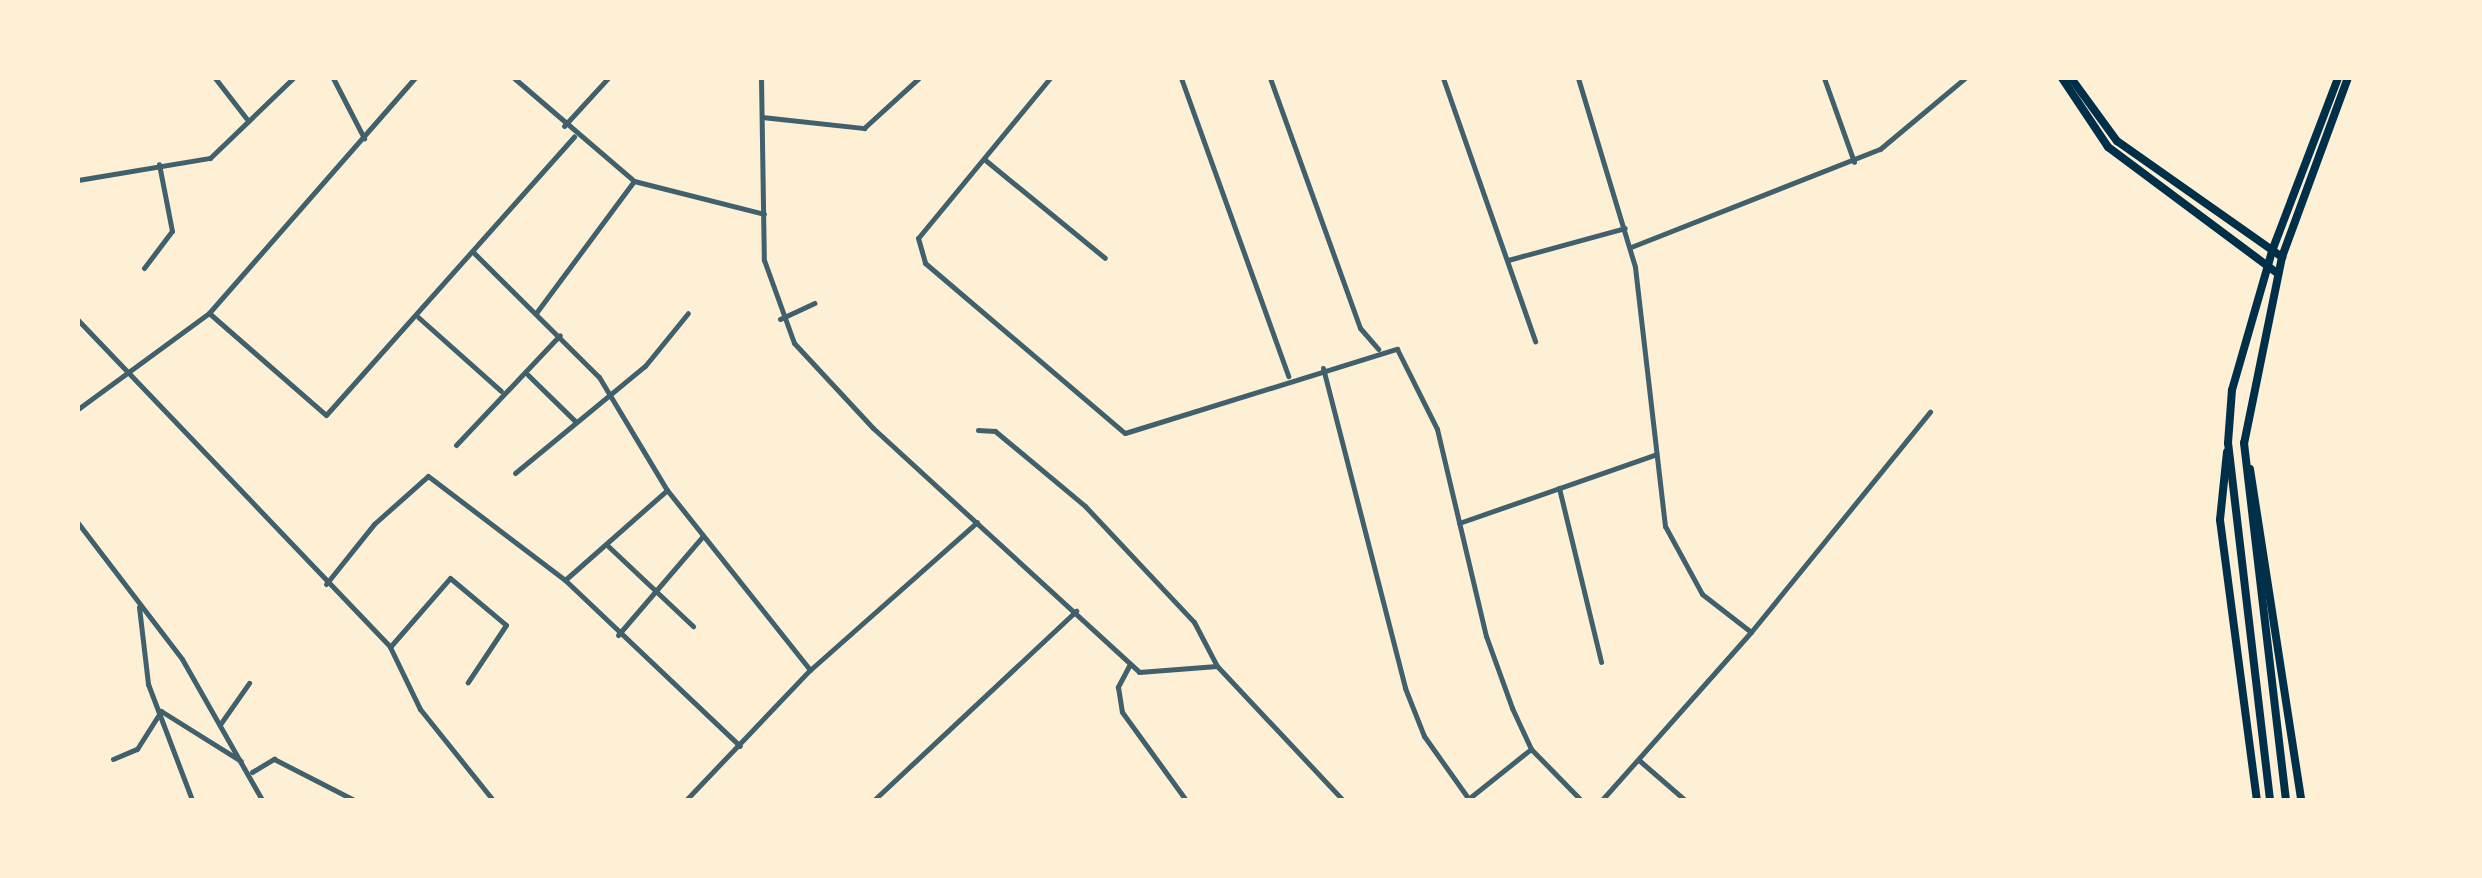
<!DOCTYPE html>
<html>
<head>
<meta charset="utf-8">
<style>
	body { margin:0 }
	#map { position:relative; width:2482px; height:878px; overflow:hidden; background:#fdf0d5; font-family:Raleway,sans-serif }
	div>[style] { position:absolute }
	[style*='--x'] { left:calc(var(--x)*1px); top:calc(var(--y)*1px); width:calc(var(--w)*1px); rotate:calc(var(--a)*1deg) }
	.minor>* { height:5px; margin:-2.5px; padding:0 2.5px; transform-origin:2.5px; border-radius:2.5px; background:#3f606c }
	.primary>* { height:8px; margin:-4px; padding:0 4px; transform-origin:4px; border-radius:4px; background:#003049 }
	.trunk>* { height:8px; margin:-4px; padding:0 4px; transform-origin:4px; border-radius:4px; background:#003049 }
	span { translate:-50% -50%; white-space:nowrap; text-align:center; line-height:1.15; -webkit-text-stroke:8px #fdf0d5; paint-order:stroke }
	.frame { position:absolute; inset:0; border:80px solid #fdf0d5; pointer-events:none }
</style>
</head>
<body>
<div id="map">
	<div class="minor">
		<div style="--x:215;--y:78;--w:51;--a:52.2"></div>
		<div style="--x:333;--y:78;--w:68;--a:62.7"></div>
		<div style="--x:514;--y:78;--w:158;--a:40.6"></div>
		<div style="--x:634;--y:181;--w:134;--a:14.2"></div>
		<div style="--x:761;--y:78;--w:182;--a:89.1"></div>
		<div style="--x:764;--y:260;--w:88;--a:70.1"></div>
		<div style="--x:794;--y:343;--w:116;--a:47.1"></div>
		<div style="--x:873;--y:428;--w:361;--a:42.5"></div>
		<div style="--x:1139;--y:672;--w:78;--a:-4.4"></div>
		<div style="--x:1217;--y:666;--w:184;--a:46.8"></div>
		<div style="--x:1050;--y:78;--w:207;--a:129.5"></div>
		<div style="--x:918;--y:238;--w:26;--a:74"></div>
		<div style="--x:925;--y:263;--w:262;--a:40.4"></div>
		<div style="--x:1125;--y:433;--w:285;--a:-17.2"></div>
		<div style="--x:1397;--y:349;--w:89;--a:63.4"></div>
		<div style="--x:1437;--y:429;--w:213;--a:76.7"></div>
		<div style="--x:1486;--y:636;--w:77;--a:70.1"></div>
		<div style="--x:1512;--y:708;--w:45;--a:65.1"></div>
		<div style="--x:1531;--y:749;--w:71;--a:45.6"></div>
		<div style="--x:1181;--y:78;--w:317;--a:70.2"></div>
		<div style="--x:1270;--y:78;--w:266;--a:70.2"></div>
		<div style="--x:1360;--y:328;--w:28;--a:49"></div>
		<div style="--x:1443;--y:78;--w:279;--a:70.7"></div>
		<div style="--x:1578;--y:78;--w:197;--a:73.2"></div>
		<div style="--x:1635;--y:267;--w:261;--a:83.4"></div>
		<div style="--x:1665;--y:526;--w:77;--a:61.4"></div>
		<div style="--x:1702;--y:594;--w:62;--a:37.8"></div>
		<div style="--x:1751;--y:632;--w:225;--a:131.6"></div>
		<div style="--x:1824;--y:78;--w:89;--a:70.3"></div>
		<div style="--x:762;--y:117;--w:103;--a:6.2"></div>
		<div style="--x:864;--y:128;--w:74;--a:-42.3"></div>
		<div style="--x:564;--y:126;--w:65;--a:-47.5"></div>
		<div style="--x:984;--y:159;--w:156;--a:39.3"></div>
		<div style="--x:78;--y:180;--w:134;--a:-9.5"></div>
		<div style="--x:210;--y:158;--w:115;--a:-43.9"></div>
		<div style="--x:1631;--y:247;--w:268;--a:-21.5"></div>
		<div style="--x:1880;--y:149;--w:111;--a:-39.9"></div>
		<div style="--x:473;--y:252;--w:177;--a:44.8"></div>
		<div style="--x:599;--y:377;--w:132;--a:59"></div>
		<div style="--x:667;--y:490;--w:230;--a:51.5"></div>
		<div style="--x:1508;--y:260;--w:121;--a:-15.3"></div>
		<div style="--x:144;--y:268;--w:46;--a:-52.9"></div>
		<div style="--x:172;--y:231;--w:68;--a:-101"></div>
		<div style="--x:209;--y:313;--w:155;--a:41.1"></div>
		<div style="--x:326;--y:415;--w:373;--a:-48.3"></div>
		<div style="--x:536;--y:313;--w:164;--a:-53.4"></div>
		<div style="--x:418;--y:317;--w:111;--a:41.7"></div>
		<div style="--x:780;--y:319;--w:38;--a:-25"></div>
		<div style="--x:78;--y:320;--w:452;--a:46.3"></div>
		<div style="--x:390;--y:647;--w:69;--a:64.2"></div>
		<div style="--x:420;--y:709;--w:117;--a:51.3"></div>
		<div style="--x:1323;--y:368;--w:330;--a:75.6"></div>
		<div style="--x:1405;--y:688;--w:52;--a:68.4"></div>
		<div style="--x:1424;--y:736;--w:76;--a:54.6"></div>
		<div style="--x:528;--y:375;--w:67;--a:44.4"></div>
		<div style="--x:78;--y:409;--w:162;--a:-36.2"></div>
		<div style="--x:209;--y:313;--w:313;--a:-48.8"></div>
		<div style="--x:978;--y:430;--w:17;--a:3"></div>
		<div style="--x:995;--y:431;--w:117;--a:39.8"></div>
		<div style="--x:1085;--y:506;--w:159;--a:46.8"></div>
		<div style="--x:1194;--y:622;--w:50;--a:62.4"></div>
		<div style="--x:456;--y:445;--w:151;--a:-46.6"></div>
		<div style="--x:515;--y:473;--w:168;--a:-39.5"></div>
		<div style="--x:645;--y:366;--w:68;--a:-50.9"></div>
		<div style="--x:1559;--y:488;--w:179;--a:76.4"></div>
		<div style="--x:78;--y:523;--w:171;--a:52.6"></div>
		<div style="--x:182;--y:659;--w:162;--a:60.4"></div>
		<div style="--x:1459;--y:523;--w:207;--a:-19.2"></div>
		<div style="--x:608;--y:546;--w:117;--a:43.3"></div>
		<div style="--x:565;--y:580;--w:136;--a:-41.4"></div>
		<div style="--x:326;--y:584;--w:77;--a:-51.3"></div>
		<div style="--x:374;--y:524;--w:72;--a:-41.6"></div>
		<div style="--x:428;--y:476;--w:172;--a:37.2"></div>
		<div style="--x:565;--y:580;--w:241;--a:43.5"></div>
		<div style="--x:139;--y:607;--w:78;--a:83.3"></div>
		<div style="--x:148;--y:684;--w:124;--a:69.2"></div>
		<div style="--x:1751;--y:632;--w:284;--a:-50.9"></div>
		<div style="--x:618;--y:635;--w:130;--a:-49.4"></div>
		<div style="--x:390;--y:647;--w:91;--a:-49"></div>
		<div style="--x:450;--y:578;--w:73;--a:40"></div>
		<div style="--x:506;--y:625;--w:69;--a:123.7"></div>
		<div style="--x:1130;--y:664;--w:26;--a:118"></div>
		<div style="--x:1118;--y:687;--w:25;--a:81"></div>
		<div style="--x:1122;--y:712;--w:109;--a:54"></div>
		<div style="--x:221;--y:723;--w:49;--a:-55"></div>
		<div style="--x:113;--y:759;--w:26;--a:-23"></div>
		<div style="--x:137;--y:749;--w:45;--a:-57.7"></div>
		<div style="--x:161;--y:711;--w:94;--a:32"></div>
		<div style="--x:1640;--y:761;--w:60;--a:40.9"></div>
		<div style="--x:252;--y:772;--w:26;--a:-31"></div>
		<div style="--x:274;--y:759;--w:90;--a:27.1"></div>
		<div style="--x:686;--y:800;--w:180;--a:-46.4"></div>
		<div style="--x:810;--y:670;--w:223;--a:-41.5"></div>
		<div style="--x:874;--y:800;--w:277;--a:-43.1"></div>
		<div style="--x:1467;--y:800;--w:82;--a:-38.6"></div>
	</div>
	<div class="primary">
		<div style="--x:2062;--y:78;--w:83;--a:56.3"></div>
		<div style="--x:2108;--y:147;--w:211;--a:36.7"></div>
		<div style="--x:2071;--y:78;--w:78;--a:53.9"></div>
		<div style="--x:2117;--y:141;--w:202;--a:35.1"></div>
		<div style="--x:2282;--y:257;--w:191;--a:-69.8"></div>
		<div style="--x:2272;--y:251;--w:185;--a:-69.1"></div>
		<div style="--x:2227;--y:452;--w:68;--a:95.9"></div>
		<div style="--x:2220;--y:520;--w:282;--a:82.5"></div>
		<div style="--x:2250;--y:469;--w:335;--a:81.2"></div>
	</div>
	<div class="trunk">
		<div style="--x:2282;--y:257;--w:190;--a:101.5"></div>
		<div style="--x:2244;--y:443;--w:359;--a:83.3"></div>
		<div style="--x:2270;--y:800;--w:359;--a:-96.7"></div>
		<div style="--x:2228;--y:443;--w:53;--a:-85.7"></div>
		<div style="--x:2232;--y:390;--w:145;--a:-73.9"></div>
	</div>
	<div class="frame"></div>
</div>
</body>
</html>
